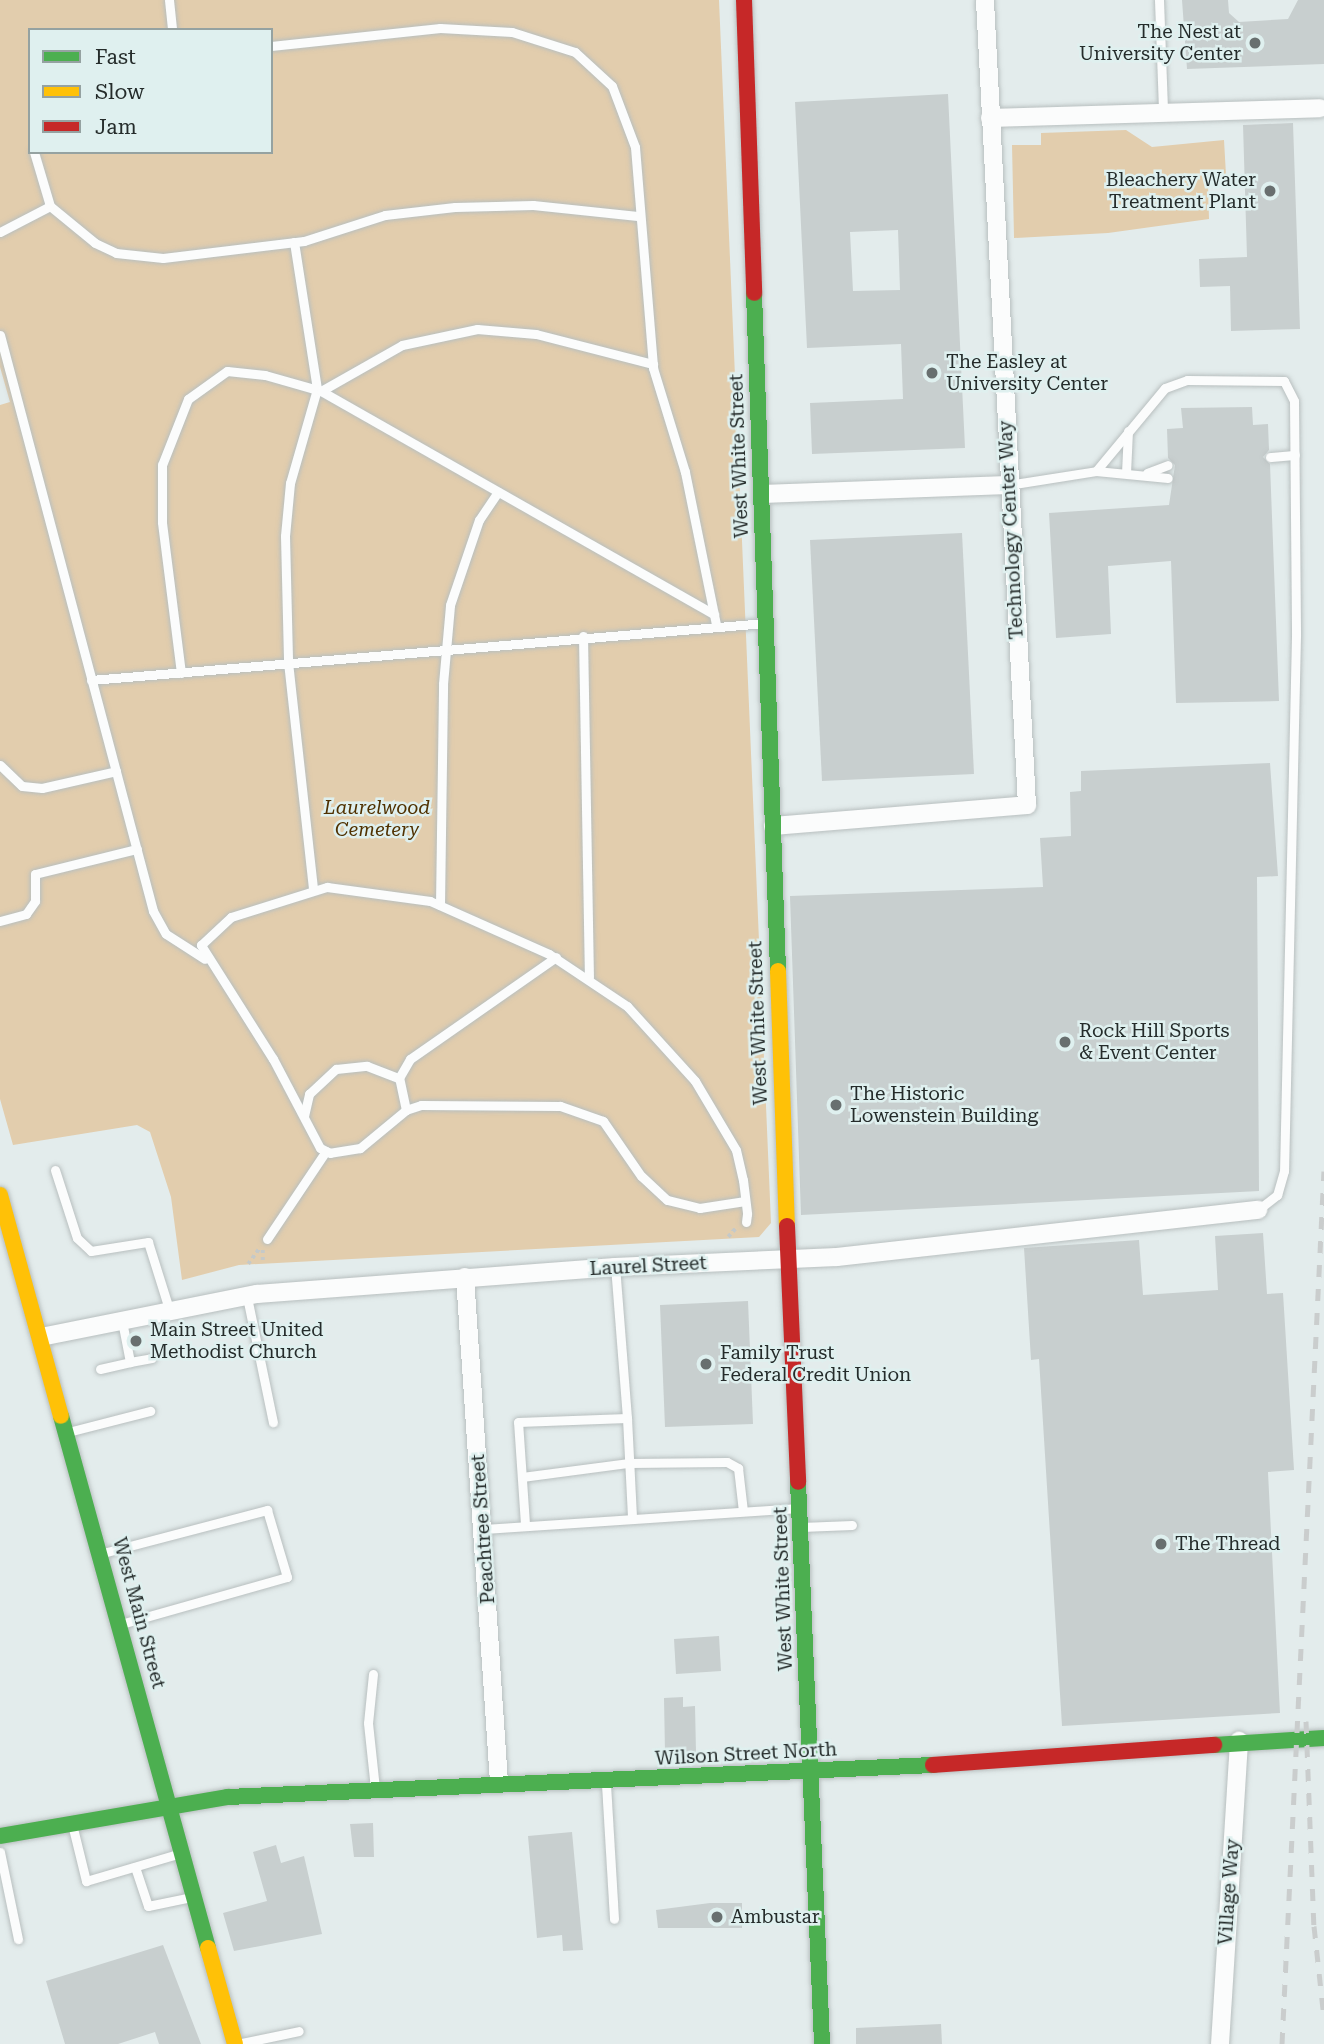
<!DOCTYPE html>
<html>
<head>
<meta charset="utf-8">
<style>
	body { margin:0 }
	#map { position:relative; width:1324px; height:2044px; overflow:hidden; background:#e3ecec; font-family:"Roboto Serif",serif }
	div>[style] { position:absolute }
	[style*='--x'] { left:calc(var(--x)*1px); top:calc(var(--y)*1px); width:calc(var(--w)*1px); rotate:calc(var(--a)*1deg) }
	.green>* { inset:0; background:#e2cdad }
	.building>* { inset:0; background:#c8cfcf }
	.path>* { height:3.5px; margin-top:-1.75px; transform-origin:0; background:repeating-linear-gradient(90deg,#c5c9c8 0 3.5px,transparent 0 7px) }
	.roads { filter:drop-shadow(0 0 2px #b8bfbf) drop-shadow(0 0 2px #b8bfbf) }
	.lane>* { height:9px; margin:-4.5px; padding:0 4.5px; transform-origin:4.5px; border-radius:4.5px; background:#fbfcfc }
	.street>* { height:18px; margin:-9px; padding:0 9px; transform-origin:9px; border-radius:9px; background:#fbfcfc }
	.fast>* { height:16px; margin:-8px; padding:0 8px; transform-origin:8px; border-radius:8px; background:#4caf50 }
	.slow>* { height:16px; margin:-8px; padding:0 8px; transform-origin:8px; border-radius:8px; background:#ffc107 }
	.jam>* { height:16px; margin:-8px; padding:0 8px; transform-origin:8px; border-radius:8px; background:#c62828 }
	.rail>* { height:5px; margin-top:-2.5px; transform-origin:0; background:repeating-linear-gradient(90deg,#cacdcd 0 12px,transparent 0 24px) }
	.dots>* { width:19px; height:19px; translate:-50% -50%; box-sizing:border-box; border:4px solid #dff0ef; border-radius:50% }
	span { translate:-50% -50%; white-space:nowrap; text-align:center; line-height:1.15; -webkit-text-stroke:5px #dff0ef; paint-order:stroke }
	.poi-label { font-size:19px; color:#252c2b }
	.right { translate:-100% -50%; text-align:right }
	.left { translate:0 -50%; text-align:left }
	.street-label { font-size:19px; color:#252c2b }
	.park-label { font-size:19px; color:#503100; font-style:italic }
	.legend { position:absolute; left:28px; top:28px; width:245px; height:126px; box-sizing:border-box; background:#dff0ef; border:2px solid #95a2a1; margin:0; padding:9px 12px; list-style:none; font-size:21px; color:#252c2b }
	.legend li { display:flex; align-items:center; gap:14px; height:35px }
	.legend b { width:35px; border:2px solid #95a2a1 }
</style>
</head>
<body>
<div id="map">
	<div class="green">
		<div style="clip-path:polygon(evenodd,0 0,719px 0,771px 1223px,759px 1237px,239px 1265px,182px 1280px,171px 1197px,150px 1132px,137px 1125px,13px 1145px,0 1099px,0 405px,10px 402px,0 367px,0 0,30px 30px,271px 30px,271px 152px,30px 152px,30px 30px)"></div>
		<div style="clip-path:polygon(1126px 130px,1152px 147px,1224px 140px,1226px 175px,1208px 184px,1209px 219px,1108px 233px,1014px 238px,1012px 145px,1041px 145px,1041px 133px)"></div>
	</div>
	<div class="building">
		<div style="clip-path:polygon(1182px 0,1228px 0,1229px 13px,1239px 22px,1288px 19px,1298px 0,1324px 0,1324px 64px,1187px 69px)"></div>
		<div style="clip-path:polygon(evenodd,948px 94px,965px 448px,812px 454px,810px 403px,903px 399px,901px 344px,807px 348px,795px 102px,948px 94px,898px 230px,900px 290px,853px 291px,850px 232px,898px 230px)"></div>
		<div style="clip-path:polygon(1293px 123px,1300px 329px,1231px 331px,1230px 286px,1200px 287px,1199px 259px,1247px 257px,1243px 125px)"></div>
		<div style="clip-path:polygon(1252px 407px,1253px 425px,1268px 424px,1269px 450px,1263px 457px,1270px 464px,1279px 701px,1176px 703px,1171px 561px,1108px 566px,1111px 634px,1056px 638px,1049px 513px,1169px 505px,1175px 465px,1168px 458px,1167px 429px,1183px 428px,1181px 408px)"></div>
		<div style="clip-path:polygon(962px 533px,974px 774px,822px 781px,810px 540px)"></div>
		<div style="clip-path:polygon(1270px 763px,1278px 876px,1257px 877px,1259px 1191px,801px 1215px,790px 896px,1043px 887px,1040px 838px,1071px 836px,1070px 792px,1081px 791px,1081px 771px)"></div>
		<div style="clip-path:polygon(1263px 1233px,1267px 1294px,1283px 1293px,1294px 1470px,1268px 1472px,1280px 1713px,1062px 1726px,1039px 1359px,1031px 1360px,1024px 1248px,1139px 1240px,1143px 1295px,1218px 1290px,1215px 1236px)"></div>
		<div style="clip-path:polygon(748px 1301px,753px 1424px,665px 1427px,660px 1305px)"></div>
		<div style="clip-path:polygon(719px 1636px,721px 1671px,676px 1674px,674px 1639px)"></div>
		<div style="clip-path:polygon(683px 1697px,683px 1707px,695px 1706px,696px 1752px,665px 1753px,664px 1698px)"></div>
		<div style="clip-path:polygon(373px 1823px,374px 1857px,354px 1857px,350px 1824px)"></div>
		<div style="clip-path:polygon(572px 1832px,583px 1950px,563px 1951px,562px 1935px,537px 1938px,528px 1836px)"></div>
		<div style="clip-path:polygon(276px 1845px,281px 1863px,304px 1856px,322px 1934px,234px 1951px,223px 1913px,267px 1901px,253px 1852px)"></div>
		<div style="clip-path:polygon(710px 1903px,742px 1903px,742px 1928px,658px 1928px,656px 1910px)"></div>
		<div style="clip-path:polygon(163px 1945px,201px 2044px,159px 2044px,155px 2032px,118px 2044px,65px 2044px,46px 1981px)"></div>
		<div style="clip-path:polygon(941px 2024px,942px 2044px,856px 2044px,856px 2028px)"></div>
	</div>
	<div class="path">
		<div style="--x:728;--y:1237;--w:11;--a:-49"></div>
		<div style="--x:263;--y:1250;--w:13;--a:90"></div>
		<div style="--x:248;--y:1264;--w:19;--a:-54"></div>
	</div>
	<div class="roads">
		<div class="lane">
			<div style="--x:169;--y:0;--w:30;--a:84"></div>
			<div style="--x:1159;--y:0;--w:109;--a:87.9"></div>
			<div style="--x:271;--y:46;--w:170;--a:-6.1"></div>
			<div style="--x:440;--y:28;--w:72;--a:3.2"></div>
			<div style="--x:512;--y:32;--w:66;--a:17.6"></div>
			<div style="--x:575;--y:52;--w:50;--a:42.6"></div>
			<div style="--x:612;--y:86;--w:65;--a:69.3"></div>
			<div style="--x:635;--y:147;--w:222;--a:85.3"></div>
			<div style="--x:653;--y:368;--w:109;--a:72.9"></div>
			<div style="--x:685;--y:472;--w:155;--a:78.5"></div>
			<div style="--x:50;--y:206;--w:58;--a:39.4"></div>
			<div style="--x:95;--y:243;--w:23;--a:25"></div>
			<div style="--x:116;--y:253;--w:47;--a:6.1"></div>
			<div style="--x:163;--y:258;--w:142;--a:-6.9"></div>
			<div style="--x:304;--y:241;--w:85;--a:-17.8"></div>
			<div style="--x:385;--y:215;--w:70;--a:-6.5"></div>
			<div style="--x:455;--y:207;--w:78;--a:-1.5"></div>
			<div style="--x:533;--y:205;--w:105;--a:6"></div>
			<div style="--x:0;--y:232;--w:56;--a:-27.5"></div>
			<div style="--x:50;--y:206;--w:56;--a:-106.5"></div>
			<div style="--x:294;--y:242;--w:149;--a:81.1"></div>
			<div style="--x:317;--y:389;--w:98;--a:106"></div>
			<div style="--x:290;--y:483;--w:53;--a:95.4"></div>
			<div style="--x:285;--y:536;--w:126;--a:88.6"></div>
			<div style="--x:288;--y:662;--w:229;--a:83.7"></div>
			<div style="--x:0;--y:335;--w:596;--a:75.12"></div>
			<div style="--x:153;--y:911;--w:26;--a:61"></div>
			<div style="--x:166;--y:934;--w:46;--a:32.7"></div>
			<div style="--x:321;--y:391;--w:93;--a:-29.6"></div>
			<div style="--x:402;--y:345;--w:77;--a:-12"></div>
			<div style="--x:477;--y:329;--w:59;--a:4.8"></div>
			<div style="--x:536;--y:334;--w:121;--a:14.4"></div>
			<div style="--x:1270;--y:457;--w:25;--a:-5"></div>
			<div style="--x:1096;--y:471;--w:108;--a:-50.3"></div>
			<div style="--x:1165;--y:388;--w:23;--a:-20"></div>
			<div style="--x:1187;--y:380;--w:97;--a:0.6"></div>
			<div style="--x:1284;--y:381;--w:22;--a:63"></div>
			<div style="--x:1294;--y:401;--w:235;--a:89.5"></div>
			<div style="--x:1296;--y:636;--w:535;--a:91.28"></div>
			<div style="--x:1284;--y:1171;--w:25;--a:106"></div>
			<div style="--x:1277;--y:1195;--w:24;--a:142"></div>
			<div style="--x:1126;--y:473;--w:42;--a:-87.3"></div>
			<div style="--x:1147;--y:473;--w:22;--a:-21"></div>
			<div style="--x:1008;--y:485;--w:89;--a:-9"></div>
			<div style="--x:1096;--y:471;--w:72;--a:5.6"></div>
			<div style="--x:583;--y:636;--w:341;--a:89"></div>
			<div style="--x:181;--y:673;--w:152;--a:-97.2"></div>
			<div style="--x:162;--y:522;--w:57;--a:-90"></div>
			<div style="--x:162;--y:465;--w:71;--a:-68.5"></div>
			<div style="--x:188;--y:399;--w:48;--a:-35.7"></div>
			<div style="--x:227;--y:371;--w:38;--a:6"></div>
			<div style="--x:265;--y:375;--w:58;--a:15.9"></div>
			<div style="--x:321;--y:391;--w:452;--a:29.6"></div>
			<div style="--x:91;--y:680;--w:676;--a:-4.83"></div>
			<div style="--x:0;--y:765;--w:30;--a:44"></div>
			<div style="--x:22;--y:786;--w:20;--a:6"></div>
			<div style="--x:42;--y:788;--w:76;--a:-12.9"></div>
			<div style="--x:440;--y:905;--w:221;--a:-89.2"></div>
			<div style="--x:443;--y:684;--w:79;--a:-84.9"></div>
			<div style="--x:450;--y:605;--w:90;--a:-71.2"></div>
			<div style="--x:479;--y:520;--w:34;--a:-56"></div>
			<div style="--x:0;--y:921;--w:27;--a:-15"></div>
			<div style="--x:26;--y:914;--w:16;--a:-55"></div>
			<div style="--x:35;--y:901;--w:27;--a:-90"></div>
			<div style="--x:35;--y:874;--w:105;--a:-13.8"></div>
			<div style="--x:406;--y:1110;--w:33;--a:-102"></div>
			<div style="--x:399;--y:1078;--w:22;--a:-60"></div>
			<div style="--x:410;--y:1059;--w:178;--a:-34.9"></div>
			<div style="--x:304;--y:1116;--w:23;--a:-77"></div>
			<div style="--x:309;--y:1094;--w:37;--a:-43"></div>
			<div style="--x:336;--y:1069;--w:31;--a:-6"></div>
			<div style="--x:367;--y:1066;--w:34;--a:21"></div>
			<div style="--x:55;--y:1170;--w:71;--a:72.1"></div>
			<div style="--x:77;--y:1238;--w:19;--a:43"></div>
			<div style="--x:91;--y:1251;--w:58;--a:-9"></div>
			<div style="--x:148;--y:1242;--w:73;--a:72.6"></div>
			<div style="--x:745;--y:1201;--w:46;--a:171.2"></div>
			<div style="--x:700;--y:1208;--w:34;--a:-166"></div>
			<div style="--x:667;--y:1200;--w:35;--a:-137"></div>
			<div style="--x:641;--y:1176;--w:67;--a:-124.6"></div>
			<div style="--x:603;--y:1121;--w:46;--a:-160.8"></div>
			<div style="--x:560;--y:1106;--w:139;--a:-179.6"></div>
			<div style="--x:421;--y:1105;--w:16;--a:162"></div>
			<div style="--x:406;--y:1110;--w:60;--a:140.4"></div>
			<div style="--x:360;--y:1148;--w:30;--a:171"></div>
			<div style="--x:330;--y:1153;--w:11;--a:-153"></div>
			<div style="--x:320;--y:1148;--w:101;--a:-117.8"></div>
			<div style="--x:273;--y:1059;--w:135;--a:-122.3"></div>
			<div style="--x:201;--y:945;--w:41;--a:-43"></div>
			<div style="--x:231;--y:917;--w:101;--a:-17.4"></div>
			<div style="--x:327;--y:887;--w:104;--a:7.7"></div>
			<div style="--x:430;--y:901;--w:130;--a:24"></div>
			<div style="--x:549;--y:954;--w:94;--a:33.7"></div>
			<div style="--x:627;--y:1006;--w:101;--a:47.8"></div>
			<div style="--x:695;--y:1081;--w:80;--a:59.3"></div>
			<div style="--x:736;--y:1150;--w:31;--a:77"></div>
			<div style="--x:743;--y:1180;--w:34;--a:83"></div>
			<div style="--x:747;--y:1214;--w:8;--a:97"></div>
			<div style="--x:267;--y:1239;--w:106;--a:-56.2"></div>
			<div style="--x:247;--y:1297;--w:128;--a:78.3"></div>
			<div style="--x:122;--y:1321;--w:42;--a:79"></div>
			<div style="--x:130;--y:1362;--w:22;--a:-10"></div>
			<div style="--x:100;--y:1369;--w:31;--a:-13"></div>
			<div style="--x:627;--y:1418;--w:99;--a:87.1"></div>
			<div style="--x:68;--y:1432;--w:85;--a:-14.4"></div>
			<div style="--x:522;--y:1477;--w:108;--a:-7.5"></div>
			<div style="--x:629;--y:1463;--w:98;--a:-0.6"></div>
			<div style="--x:727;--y:1462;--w:13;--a:29"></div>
			<div style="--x:738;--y:1468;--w:43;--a:83.4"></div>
			<div style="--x:525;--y:1524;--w:102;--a:-93.9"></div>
			<div style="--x:518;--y:1422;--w:109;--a:-2.1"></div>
			<div style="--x:627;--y:1418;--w:151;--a:-94.5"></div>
			<div style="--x:801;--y:1527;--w:51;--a:-2.2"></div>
			<div style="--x:484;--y:1529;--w:316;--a:-3.8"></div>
			<div style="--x:103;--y:1553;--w:170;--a:-14.7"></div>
			<div style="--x:267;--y:1510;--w:70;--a:73.4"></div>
			<div style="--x:287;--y:1577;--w:173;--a:164.2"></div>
			<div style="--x:373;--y:1674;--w:49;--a:95.8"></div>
			<div style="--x:368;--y:1723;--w:65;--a:83.9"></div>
			<div style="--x:606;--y:1784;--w:135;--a:86.6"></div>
			<div style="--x:72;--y:1824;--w:59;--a:76.2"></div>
			<div style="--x:86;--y:1881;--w:99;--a:-16.4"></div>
			<div style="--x:0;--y:1852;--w:89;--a:78.3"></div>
			<div style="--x:135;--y:1867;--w:41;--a:71.6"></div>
			<div style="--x:148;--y:1906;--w:45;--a:-11.6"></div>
			<div style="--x:237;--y:2044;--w:63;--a:-11.8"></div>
		</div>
		<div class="street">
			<div style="--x:990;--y:118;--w:330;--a:-1.7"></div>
			<div style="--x:762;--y:494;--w:246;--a:-2.1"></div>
			<div style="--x:773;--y:826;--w:255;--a:-4.7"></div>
			<div style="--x:1027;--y:805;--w:806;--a:-92.99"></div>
			<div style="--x:465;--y:1277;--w:506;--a:86.15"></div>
			<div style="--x:41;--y:1337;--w:220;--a:-11.3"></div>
			<div style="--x:257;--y:1294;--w:359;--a:-4.3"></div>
			<div style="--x:615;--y:1267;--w:222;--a:-2.6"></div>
			<div style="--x:837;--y:1257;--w:424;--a:-6.4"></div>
			<div style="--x:1220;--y:2044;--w:304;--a:-86.4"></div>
		</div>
		<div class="fast">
			<div style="--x:754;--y:293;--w:678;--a:87.97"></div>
			<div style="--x:61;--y:1416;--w:552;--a:74.55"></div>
			<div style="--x:798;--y:1482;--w:563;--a:87.55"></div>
			<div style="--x:1214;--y:1745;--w:110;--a:-3.6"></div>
			<div style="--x:0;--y:1836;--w:231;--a:-9.7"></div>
			<div style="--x:228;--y:1797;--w:706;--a:-2.6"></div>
		</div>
		<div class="slow">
			<div style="--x:778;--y:971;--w:255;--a:88"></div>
			<div style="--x:0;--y:1195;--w:229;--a:74.6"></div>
			<div style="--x:208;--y:1948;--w:100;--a:74.3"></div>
		</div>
		<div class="jam">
			<div style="--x:744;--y:0;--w:293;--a:88"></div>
			<div style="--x:787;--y:1226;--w:256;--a:87.5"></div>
			<div style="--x:933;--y:1765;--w:282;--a:-4.1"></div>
		</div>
	</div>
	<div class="rail">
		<div style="--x:1306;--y:1721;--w:205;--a:87.8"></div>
		<div style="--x:1314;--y:1926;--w:93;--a:83.8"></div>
		<div style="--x:1282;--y:2044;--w:874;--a:-87.25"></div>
	</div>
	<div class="dots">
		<div style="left:1255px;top:43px;background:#686f6f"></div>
		<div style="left:1270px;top:191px;background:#686f6f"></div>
		<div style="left:932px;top:373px;background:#686f6f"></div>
		<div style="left:1065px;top:1042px;background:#686f6f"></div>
		<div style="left:836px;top:1105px;background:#686f6f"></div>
		<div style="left:136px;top:1341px;background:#686f6f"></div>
		<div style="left:706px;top:1364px;background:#686f6f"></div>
		<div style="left:1161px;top:1544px;background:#686f6f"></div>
		<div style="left:717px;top:1917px;background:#686f6f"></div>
	</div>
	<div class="poi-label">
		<span class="right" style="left:1241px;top:43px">The Nest at<br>University Center</span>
		<span class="right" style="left:1256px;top:191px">Bleachery Water<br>Treatment Plant</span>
		<span class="left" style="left:946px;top:373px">The Easley at<br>University Center</span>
		<span class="left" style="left:1079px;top:1042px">Rock Hill Sports<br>&amp; Event Center</span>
		<span class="left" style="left:850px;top:1105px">The Historic<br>Lowenstein Building</span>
		<span class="left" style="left:150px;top:1341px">Main Street United<br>Methodist Church</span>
		<span class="left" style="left:720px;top:1364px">Family Trust<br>Federal Credit Union</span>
		<span class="left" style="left:1175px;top:1544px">The Thread</span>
		<span class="left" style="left:731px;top:1917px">Ambustar</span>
	</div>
	<div class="street-label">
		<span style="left:739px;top:456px;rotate:-92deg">West White Street</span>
		<span style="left:1011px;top:530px;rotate:-93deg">Technology Center Way</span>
		<span style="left:758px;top:1023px;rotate:-92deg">West White Street</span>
		<span style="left:648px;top:1266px;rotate:-3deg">Laurel Street</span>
		<span style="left:483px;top:1529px;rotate:-94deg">Peachtree Street</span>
		<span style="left:783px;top:1589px;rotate:-92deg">West White Street</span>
		<span style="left:139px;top:1613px;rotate:75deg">West Main Street</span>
		<span style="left:746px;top:1754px;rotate:-3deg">Wilson Street North</span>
		<span style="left:1229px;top:1892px;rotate:-86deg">Village Way</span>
	</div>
	<div class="park-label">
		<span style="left:377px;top:819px">Laurelwood<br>Cemetery</span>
	</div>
	<ul class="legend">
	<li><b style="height:9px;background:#4caf50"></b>Fast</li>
	<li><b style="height:9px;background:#ffc107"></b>Slow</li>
	<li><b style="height:9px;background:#c62828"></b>Jam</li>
	</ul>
</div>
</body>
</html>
